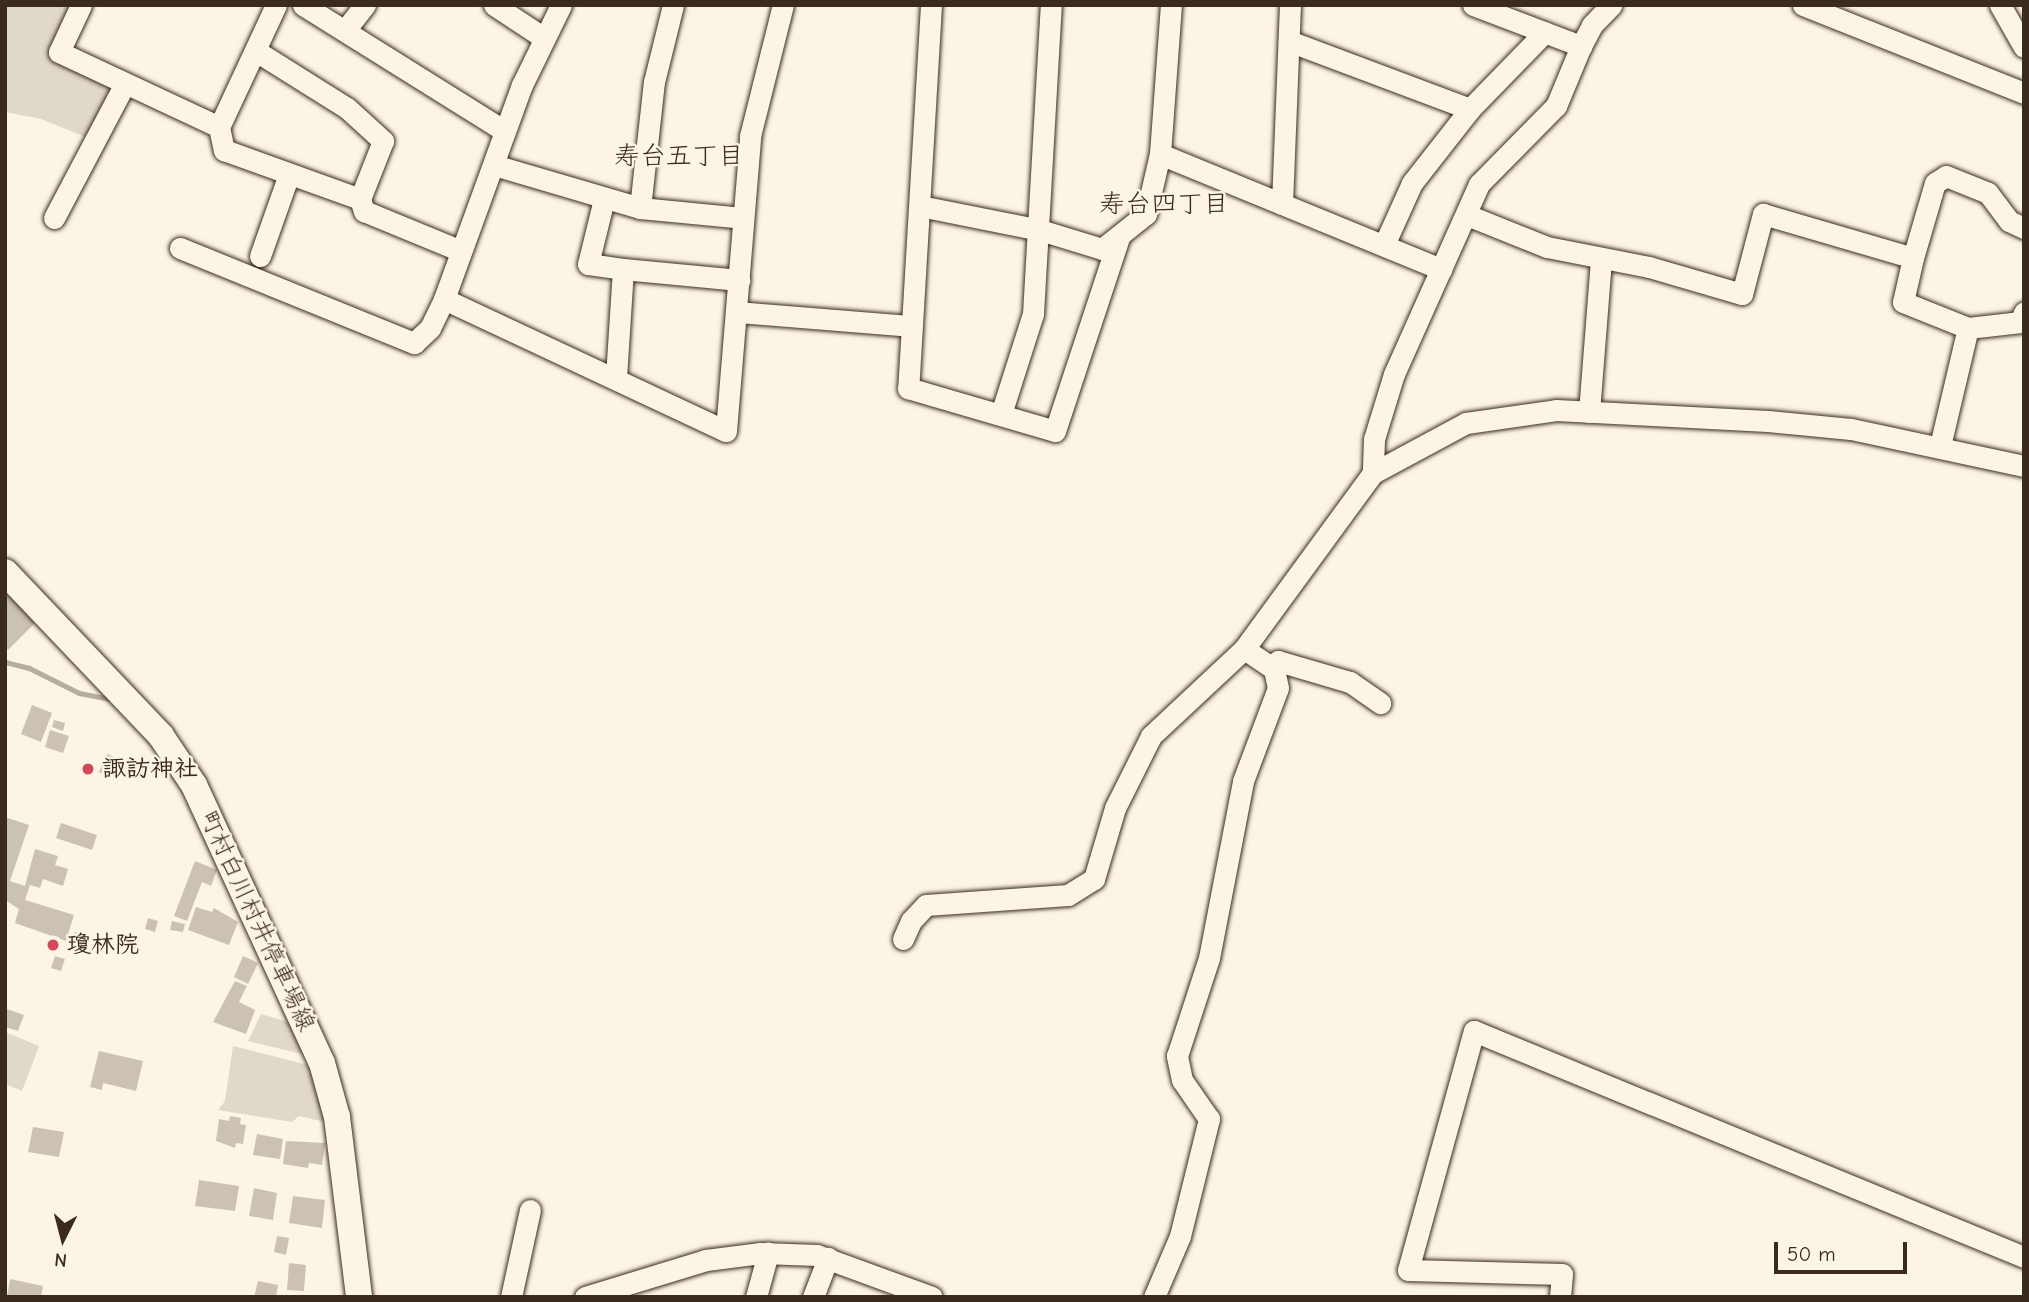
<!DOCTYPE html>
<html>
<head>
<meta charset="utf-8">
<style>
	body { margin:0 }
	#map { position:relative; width:2029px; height:1302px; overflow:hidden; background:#fcf5e5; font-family:"Comic Neue","Klee One",sans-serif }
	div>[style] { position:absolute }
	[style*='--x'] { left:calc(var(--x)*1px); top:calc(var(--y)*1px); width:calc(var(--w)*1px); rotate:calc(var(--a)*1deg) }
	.green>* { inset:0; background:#e0d8c8 }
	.stream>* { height:5px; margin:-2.5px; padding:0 2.5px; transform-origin:2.5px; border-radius:2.5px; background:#b7ad9e }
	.building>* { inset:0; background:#ccc2b3 }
	.roads { filter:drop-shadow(0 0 2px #3b2a1e) drop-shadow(0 0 2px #3b2a1e) }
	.minor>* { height:21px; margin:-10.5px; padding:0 10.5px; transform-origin:10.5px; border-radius:10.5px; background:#fcf5e5 }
	.major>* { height:26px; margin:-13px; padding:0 13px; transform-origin:13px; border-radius:13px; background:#fcf5e5 }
	.dots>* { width:19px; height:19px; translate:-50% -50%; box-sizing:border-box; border:4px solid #fcf5e5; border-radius:50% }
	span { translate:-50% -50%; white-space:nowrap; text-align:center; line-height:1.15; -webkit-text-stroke:5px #fcf5e5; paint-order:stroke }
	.poi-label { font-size:24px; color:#3b2a1e; font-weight:700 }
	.left { translate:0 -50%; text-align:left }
	.street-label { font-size:24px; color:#3b2a1e }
	.neighbourhood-label { font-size:26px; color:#3b2a1e }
	.frame { position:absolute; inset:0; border:7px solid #3b2a1e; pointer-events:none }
	.north { position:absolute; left:28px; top:1204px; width:70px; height:70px; -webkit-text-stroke:5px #fcf5e5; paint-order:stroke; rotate:186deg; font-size:19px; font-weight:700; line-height:28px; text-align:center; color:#3b2a1e }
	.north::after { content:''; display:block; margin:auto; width:24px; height:32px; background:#3b2a1e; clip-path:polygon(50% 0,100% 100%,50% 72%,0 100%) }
	.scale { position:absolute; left:1774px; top:1242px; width:133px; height:32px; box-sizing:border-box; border:4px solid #3b2a1e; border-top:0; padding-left:9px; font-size:21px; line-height:24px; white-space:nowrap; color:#3b2a1e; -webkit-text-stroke:5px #fcf5e5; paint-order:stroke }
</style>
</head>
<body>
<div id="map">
	<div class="green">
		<div style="clip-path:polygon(5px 5px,73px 5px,50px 56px,114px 87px,93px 140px,41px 119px,5px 112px)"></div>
		<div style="clip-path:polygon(261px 1014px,291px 1023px,306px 1055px,248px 1041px)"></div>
		<div style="clip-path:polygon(5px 1032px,39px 1046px,22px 1091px,5px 1084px)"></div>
		<div style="clip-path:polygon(233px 1046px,312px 1066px,325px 1122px,299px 1116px,292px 1122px,218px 1110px,225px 1101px)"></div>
	</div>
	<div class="stream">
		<div style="--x:5;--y:662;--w:25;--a:14"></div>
		<div style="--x:29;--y:668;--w:56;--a:26.6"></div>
		<div style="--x:79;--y:693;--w:32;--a:11"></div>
	</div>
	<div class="building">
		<div style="clip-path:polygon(5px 592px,35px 623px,8px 650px,5px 647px)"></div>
		<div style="clip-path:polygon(32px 705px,52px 713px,41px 742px,21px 734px)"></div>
		<div style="clip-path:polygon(54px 720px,65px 723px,63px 731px,52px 727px)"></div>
		<div style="clip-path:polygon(50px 730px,69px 736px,63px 753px,45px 747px)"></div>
		<div style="clip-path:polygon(107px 754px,119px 759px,110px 777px,99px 772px)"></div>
		<div style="clip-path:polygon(5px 817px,29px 825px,10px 881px,25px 886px,35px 849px,58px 856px,55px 865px,68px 869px,63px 886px,43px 879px,40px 888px,30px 885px,25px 900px,74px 915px,66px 941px,15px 923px,19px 909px,5px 900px)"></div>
		<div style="clip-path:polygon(61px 823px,97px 835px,92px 850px,56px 838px)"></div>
		<div style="clip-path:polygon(195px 861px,217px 870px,211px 886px,202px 882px,187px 921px,174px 916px)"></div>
		<div style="clip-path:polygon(196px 907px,212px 912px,214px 908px,238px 922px,229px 945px,188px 930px)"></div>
		<div style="clip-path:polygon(148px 918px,158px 921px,155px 932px,145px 929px)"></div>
		<div style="clip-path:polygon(172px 921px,185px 924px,183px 932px,170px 930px)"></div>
		<div style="clip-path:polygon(75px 932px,88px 937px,83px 951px,69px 946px)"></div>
		<div style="clip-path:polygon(55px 956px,65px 959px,61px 971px,51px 968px)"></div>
		<div style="clip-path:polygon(243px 956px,258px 963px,248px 984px,234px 977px)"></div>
		<div style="clip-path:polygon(235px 981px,247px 986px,239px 1002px,255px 1010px,246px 1034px,213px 1022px)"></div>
		<div style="clip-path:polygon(7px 1009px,24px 1015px,18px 1031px,5px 1027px)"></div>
		<div style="clip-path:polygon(99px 1051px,143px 1061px,136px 1091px,103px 1083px,102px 1090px,90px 1087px)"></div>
		<div style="clip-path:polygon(230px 1116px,241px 1118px,240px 1124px,246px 1125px,243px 1144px,236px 1143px,235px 1148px,216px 1141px,219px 1119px,229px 1121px)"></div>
		<div style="clip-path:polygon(33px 1127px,64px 1132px,59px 1157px,28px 1152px)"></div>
		<div style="clip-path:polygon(257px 1134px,283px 1139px,280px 1159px,253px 1155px)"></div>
		<div style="clip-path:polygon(286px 1141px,325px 1143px,322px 1165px,309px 1163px,308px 1168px,283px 1164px)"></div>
		<div style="clip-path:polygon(199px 1180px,239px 1186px,235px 1211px,195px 1206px)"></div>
		<div style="clip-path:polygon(254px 1188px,277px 1193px,273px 1220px,249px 1216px)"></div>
		<div style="clip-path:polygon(293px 1196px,325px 1200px,322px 1228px,289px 1223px)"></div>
		<div style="clip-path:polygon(277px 1236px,289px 1238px,286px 1255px,274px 1252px)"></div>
		<div style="clip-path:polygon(289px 1263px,306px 1265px,304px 1291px,287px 1290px)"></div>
		<div style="clip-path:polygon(10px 1279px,43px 1286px,41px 1297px,7px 1297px)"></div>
		<div style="clip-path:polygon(258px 1281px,278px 1285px,276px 1297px,254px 1297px)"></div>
	</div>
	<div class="roads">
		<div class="minor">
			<div style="--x:81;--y:5;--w:52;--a:115.1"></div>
			<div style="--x:59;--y:52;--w:177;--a:25.1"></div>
			<div style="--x:276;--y:5;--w:135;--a:115"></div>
			<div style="--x:219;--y:127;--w:24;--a:78"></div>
			<div style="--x:224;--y:150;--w:145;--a:19.8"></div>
			<div style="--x:360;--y:199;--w:13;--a:72"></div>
			<div style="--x:364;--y:211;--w:105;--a:22.4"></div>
			<div style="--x:303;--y:5;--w:238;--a:32"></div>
			<div style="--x:494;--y:5;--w:60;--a:33.4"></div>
			<div style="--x:931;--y:5;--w:384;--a:93.4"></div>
			<div style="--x:908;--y:388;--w:153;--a:16.3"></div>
			<div style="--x:1055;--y:431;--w:206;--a:-71.7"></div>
			<div style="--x:1473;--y:5;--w:116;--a:20.8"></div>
			<div style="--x:1581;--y:46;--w:24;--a:-62"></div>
			<div style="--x:1592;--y:25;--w:28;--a:-46"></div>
			<div style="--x:1803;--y:5;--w:238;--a:21.7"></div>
			<div style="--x:2000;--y:5;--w:48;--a:60.3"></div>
			<div style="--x:346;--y:29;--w:31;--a:-52"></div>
			<div style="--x:1289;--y:41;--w:193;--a:20.6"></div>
			<div style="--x:256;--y:51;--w:107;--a:32.1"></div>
			<div style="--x:347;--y:108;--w:49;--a:42.5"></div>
			<div style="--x:383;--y:141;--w:62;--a:111.6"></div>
			<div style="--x:1160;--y:154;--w:304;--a:22.3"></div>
			<div style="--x:1441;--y:269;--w:115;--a:114.1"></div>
			<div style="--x:1394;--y:374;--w:68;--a:107.1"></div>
			<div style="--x:1374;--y:439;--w:34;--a:92"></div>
			<div style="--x:494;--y:165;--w:152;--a:16.4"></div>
			<div style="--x:640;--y:208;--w:103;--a:5.5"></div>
			<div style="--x:604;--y:199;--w:67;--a:103.8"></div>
			<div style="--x:588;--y:264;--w:35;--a:8"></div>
			<div style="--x:623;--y:269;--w:109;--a:93.7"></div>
			<div style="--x:1282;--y:204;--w:199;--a:-87.7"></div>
			<div style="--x:920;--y:206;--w:122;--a:11.3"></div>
			<div style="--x:1040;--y:230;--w:65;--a:17"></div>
			<div style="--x:1102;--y:249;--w:56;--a:-38.5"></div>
			<div style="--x:1146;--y:214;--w:62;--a:-76.9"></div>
			<div style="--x:1160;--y:154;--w:149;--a:-85.8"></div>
			<div style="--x:640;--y:208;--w:127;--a:-83.7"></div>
			<div style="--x:654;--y:82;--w:79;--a:-76.1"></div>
			<div style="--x:1467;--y:215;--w:86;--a:21.8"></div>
			<div style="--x:1547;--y:247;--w:104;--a:11.1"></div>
			<div style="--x:1649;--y:267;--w:97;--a:16.2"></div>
			<div style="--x:1742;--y:294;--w:83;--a:-75.3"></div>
			<div style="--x:1763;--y:214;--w:156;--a:16.3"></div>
			<div style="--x:1913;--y:258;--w:45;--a:102.8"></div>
			<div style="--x:1903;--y:302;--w:70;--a:21.8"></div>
			<div style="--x:1968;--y:328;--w:53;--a:-6.5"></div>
			<div style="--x:2021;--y:322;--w:10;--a:-73"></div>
			<div style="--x:54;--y:218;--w:150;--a:-62.2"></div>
			<div style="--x:1384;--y:245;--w:68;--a:-65.7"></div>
			<div style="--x:1412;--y:183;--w:94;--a:-51.9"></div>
			<div style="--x:1470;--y:109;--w:107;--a:-45.8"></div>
			<div style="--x:180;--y:248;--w:253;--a:22.1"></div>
			<div style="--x:414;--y:343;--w:22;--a:-43"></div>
			<div style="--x:430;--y:328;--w:32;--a:-64"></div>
			<div style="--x:444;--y:299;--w:228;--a:-70"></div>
			<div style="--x:522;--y:85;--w:89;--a:-64"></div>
			<div style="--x:260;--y:256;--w:87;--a:-70.5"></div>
			<div style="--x:1913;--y:258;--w:78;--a:-73.7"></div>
			<div style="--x:1935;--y:183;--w:13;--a:-32"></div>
			<div style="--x:1946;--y:176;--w:45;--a:22"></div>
			<div style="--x:1988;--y:193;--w:35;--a:53"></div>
			<div style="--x:2009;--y:221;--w:17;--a:25"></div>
			<div style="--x:623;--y:269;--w:117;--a:5.4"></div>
			<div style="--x:1441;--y:269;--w:93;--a:-65.9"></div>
			<div style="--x:1479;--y:184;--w:110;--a:-45.4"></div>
			<div style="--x:1556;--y:106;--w:65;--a:-67.4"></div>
			<div style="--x:444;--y:299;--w:311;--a:25.1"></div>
			<div style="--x:726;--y:431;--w:296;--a:-85.3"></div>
			<div style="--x:750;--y:136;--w:135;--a:-75.9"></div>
			<div style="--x:737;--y:312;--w:175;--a:4.6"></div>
			<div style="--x:1589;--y:412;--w:153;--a:-85.5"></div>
			<div style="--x:1001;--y:414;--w:105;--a:-72.3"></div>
			<div style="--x:1033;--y:314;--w:310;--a:-86.7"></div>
			<div style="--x:1940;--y:446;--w:121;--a:-76.7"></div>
			<div style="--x:1274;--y:669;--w:9;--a:-63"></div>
			<div style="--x:1278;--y:661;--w:75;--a:16.3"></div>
			<div style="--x:1350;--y:682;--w:37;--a:35"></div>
			<div style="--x:903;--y:939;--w:20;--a:-66"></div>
			<div style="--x:911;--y:921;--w:22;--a:-47"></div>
			<div style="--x:926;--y:905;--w:142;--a:-4"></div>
			<div style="--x:1068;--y:895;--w:31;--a:-32"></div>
			<div style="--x:1094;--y:879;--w:74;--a:-73.5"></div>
			<div style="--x:1115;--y:808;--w:80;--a:-63.4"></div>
			<div style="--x:1151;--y:736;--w:127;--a:-43.1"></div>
			<div style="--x:1244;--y:649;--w:218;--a:-53.8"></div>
			<div style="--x:1373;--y:473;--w:106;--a:-28.3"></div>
			<div style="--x:1466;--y:423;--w:91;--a:-8.2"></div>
			<div style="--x:1556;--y:410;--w:212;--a:3"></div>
			<div style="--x:1768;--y:421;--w:83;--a:5.5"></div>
			<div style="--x:1851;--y:429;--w:177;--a:12.1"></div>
			<div style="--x:511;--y:1297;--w:89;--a:-77.7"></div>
			<div style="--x:585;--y:1297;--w:127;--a:-17"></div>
			<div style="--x:706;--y:1260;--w:55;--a:-7.3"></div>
			<div style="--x:761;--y:1253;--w:56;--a:2"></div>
			<div style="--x:817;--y:1255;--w:122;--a:20.1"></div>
			<div style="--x:756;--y:1297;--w:46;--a:-74.7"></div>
			<div style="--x:813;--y:1297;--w:42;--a:-69"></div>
			<div style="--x:1154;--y:1297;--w:66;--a:-66.9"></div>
			<div style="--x:1180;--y:1236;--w:121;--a:-76.1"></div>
			<div style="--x:1209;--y:1119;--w:47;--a:-124.7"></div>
			<div style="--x:1182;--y:1080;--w:25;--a:-102"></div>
			<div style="--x:1177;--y:1056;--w:103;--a:-71.9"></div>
			<div style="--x:1209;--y:958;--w:180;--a:-79.1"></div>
			<div style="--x:1243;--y:781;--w:99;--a:-69.4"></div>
			<div style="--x:1278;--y:688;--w:19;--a:-102"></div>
			<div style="--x:1274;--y:669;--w:36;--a:-146"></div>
			<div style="--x:1560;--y:1297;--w:23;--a:-85"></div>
			<div style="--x:1562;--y:1274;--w:154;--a:-178.5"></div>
			<div style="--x:1408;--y:1270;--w:248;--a:-74.6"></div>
			<div style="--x:1474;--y:1031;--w:595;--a:22.34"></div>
		</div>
		<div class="major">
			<div style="--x:5;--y:572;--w:226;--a:46.4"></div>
			<div style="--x:161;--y:736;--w:59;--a:56"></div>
			<div style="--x:194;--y:785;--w:306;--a:65.3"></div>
			<div style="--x:322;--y:1063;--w:56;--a:74.5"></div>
			<div style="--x:337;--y:1117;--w:181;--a:83"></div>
		</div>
	</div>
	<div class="dots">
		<div style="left:88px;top:769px;background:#d1495b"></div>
		<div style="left:53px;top:945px;background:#d1495b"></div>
	</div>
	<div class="poi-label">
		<span class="left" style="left:102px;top:769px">諏訪神社</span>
		<span class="left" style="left:67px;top:945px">瓊林院</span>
	</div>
	<div class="street-label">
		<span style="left:257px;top:921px;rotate:65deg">町村白川村井停車場線</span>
	</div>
	<div class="neighbourhood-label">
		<span style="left:679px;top:157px">寿台五丁目</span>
		<span style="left:1164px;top:205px">寿台四丁目</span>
	</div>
	<div class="frame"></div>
	<div class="north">N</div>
	<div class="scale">50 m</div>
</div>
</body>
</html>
